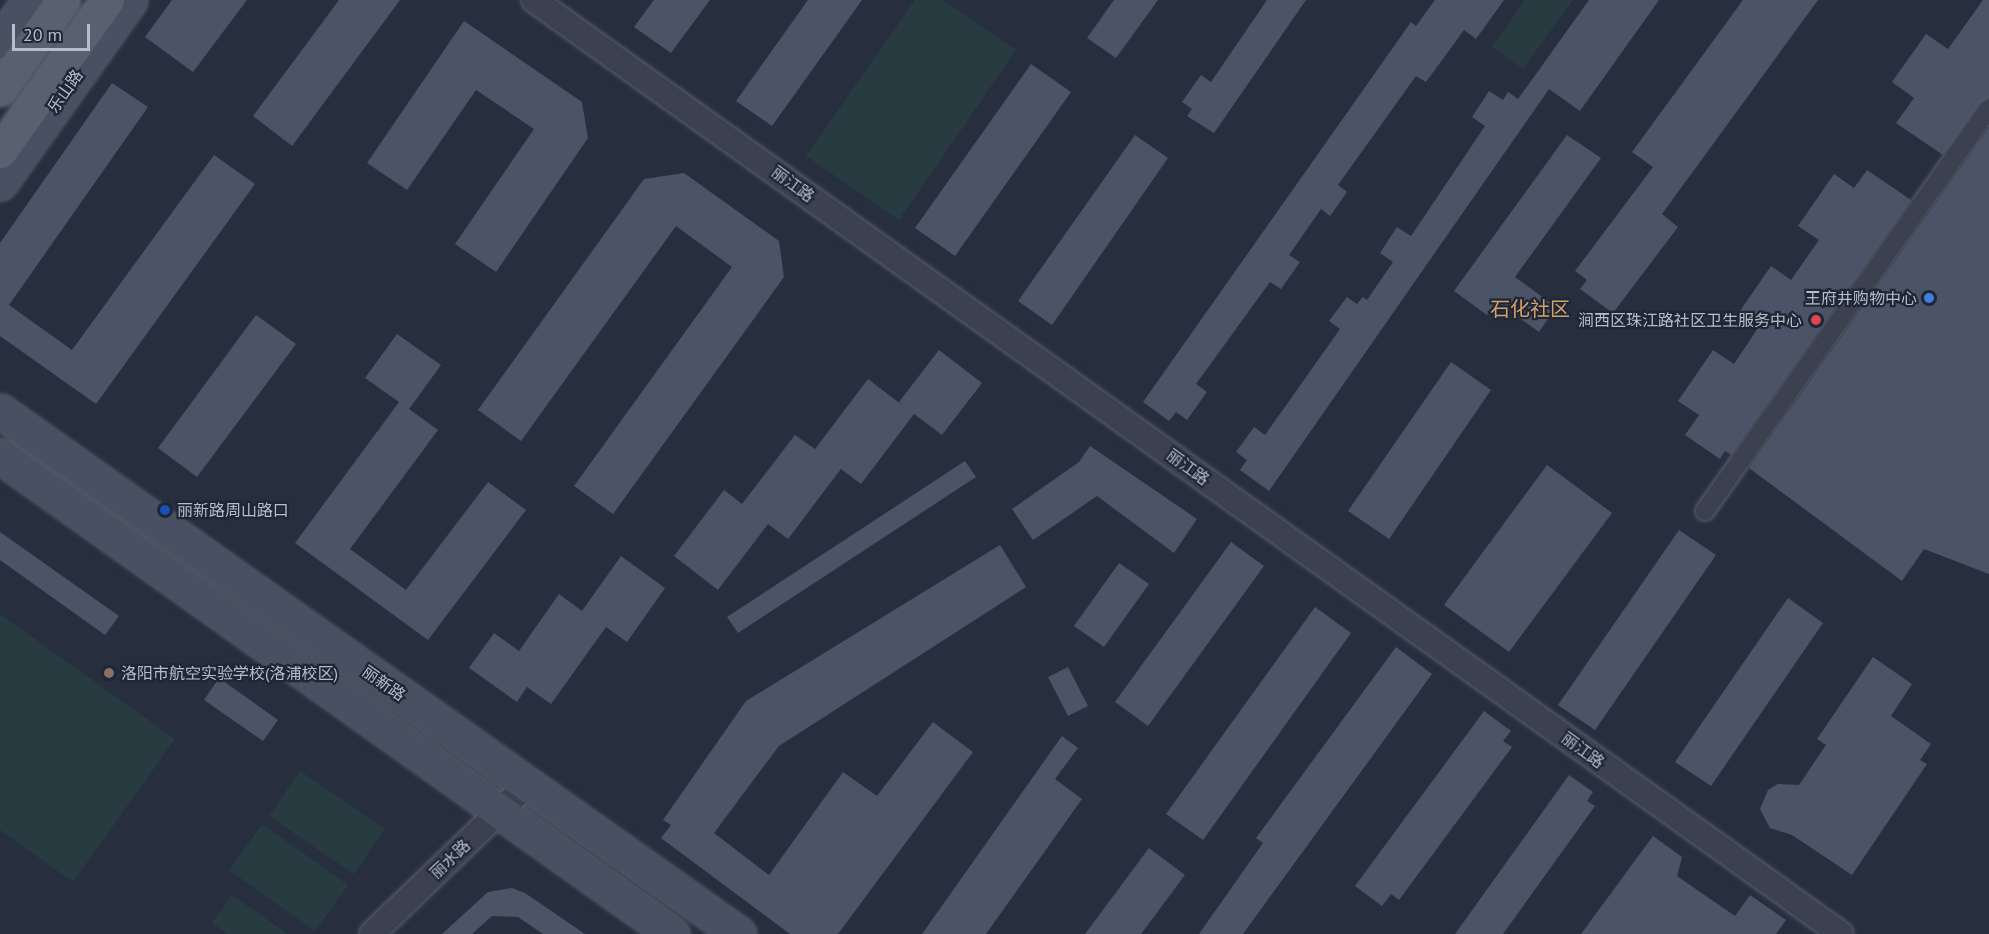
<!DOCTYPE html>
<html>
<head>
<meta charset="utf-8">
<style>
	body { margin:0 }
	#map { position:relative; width:1989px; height:934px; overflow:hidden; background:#272f3f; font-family:"PT Sans","Noto Sans SC",sans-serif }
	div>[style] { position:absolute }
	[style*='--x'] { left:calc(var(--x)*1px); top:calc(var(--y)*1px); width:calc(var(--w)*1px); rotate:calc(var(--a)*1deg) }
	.green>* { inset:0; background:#283b40 }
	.building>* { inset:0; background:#4b5366 }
	.roads { filter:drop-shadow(0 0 2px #585f6d) drop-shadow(0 0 2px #585f6d) }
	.pedestrian>* { height:18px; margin:-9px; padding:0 9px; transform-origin:9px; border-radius:9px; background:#3b414f }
	.minor>* { height:24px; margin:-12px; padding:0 12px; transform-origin:12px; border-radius:12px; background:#3b414f }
	.secondary>* { height:33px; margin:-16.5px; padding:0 16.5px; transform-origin:16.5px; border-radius:16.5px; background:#495062 }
	.primary>* { height:33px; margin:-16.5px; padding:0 16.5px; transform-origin:16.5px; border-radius:16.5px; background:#59606f }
	.dots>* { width:16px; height:16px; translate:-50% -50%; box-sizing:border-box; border:3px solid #1f2635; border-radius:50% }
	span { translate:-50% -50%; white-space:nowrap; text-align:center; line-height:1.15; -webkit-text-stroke:4.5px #1f2635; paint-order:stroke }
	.street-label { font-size:16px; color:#b7bdca }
	.poi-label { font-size:16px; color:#b7bdca }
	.right { translate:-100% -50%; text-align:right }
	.left { translate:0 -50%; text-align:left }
	.quarter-label { font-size:20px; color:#d2a16a }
	.scale { position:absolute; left:12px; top:24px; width:78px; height:27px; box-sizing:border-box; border:3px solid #b7bdca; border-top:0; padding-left:8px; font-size:18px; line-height:21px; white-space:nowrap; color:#b7bdca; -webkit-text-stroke:4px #1f2635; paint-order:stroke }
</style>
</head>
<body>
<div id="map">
	<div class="green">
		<div style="clip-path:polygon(915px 0,943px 0,1016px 50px,899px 220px,806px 156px)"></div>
		<div style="clip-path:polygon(1525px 0,1573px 0,1523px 69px,1492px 47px)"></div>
		<div style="clip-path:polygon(0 614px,175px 739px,73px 882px,0 830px)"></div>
		<div style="clip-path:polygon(300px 771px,385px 829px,354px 874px,269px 816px)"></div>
		<div style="clip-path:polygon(262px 824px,348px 885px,315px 931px,229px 870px)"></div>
		<div style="clip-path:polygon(232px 895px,288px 934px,228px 934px,212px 923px)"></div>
	</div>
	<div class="building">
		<div style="clip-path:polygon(172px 0,247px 0,193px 72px,145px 37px)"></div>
		<div style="clip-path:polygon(339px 0,400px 0,292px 146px,253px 116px)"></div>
		<div style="clip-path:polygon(654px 0,710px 0,671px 53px,634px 27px)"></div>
		<div style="clip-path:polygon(808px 0,862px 0,772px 126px,736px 101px)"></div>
		<div style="clip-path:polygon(1114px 0,1158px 0,1116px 58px,1087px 38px)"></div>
		<div style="clip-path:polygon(1267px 0,1306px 0,1214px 133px,1187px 116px,1192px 109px,1182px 102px,1201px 75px,1211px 82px)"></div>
		<div style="clip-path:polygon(1435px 0,1504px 0,1476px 39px,1464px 30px,1426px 82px,1416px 76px,1338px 185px,1347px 192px,1330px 216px,1321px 209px,1289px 255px,1300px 262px,1281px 289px,1270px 282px,1196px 384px,1207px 392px,1187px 420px,1176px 412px,1169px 421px,1143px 402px,1411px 22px,1416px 26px)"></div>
		<div style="clip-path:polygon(1589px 0,1659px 0,1580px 111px,1549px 89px,1269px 491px,1240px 470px,1247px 460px,1236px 452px,1254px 427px,1265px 435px,1340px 329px,1329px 321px,1347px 297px,1357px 304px,1363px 297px,1367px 300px,1393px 262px,1380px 253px,1397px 227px,1411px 236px,1485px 126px,1472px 117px,1489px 91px,1503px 100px,1508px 92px,1518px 99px)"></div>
		<div style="clip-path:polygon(1743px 0,1818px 0,1662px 214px,1678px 227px,1613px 313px,1580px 289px,1587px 280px,1575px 271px,1653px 167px,1632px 152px)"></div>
		<div style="clip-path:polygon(1983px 0,1989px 0,1989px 98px,1980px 103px,1943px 155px,1896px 123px,1914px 98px,1892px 82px,1926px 34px,1948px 49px)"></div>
		<div style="clip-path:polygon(464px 21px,582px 102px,588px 138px,496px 272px,455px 244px,534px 129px,476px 90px,407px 190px,367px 163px)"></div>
		<div style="clip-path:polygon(1031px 64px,1071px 92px,955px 256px,915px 228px)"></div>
		<div style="clip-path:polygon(112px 83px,148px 107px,9px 305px,72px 350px,214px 155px,255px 184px,96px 404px,0 336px,0 243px)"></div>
		<div style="clip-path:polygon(1989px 128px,1989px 574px,1924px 549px,1902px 581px,1749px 468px)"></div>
		<div style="clip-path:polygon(1135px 135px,1168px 158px,1052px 325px,1018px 301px)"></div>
		<div style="clip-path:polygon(1567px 135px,1601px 158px,1515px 277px,1556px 307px,1539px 332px,1497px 302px,1487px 315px,1454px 291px)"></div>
		<div style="clip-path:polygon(1867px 170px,1911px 200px,1731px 455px,1725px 451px,1720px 459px,1685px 435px,1699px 415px,1678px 401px,1713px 350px,1734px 364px,1760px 325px,1740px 311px,1771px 266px,1791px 280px,1819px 240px,1798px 226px,1834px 174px,1854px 188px)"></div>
		<div style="clip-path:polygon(684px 173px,779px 241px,784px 277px,613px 514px,574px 486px,732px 267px,676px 226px,521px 441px,478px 410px,644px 179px)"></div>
		<div style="clip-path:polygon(256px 315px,296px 344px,197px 477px,158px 448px)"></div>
		<div style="clip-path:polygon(397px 334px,441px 365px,409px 409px,438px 430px,350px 549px,406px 590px,488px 482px,526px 510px,428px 640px,295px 543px,399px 402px,365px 378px)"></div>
		<div style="clip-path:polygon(939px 350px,982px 383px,942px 435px,914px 414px,861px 484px,841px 469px,788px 539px,768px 524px,718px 590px,674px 556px,724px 490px,742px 504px,795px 435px,815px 449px,868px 379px,906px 408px,899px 402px)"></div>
		<div style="clip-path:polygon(1451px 362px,1491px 390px,1389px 539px,1348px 511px)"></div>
		<div style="clip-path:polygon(1090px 446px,1197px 519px,1174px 553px,1097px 496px,1033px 540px,1012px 509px,1079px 462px)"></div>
		<div style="clip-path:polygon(965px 461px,976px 477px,738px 633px,727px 617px)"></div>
		<div style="clip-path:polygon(1547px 465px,1612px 513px,1509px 652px,1444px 605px)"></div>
		<div style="clip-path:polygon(1679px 530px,1716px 555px,1595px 730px,1558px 705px)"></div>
		<div style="clip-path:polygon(0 532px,119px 616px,105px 635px,0 560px)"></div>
		<div style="clip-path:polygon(1231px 542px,1264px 566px,1148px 726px,1115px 702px)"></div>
		<div style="clip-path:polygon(1000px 545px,1026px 587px,779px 746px,714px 833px,769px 875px,843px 772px,877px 796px,933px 722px,973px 752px,838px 934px,790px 934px,661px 838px,671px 825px,663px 820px,746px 701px)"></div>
		<div style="clip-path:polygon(621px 556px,665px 588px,627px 642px,606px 627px,551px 704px,527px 687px,517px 702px,469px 668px,494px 633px,519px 651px,559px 594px,582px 611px)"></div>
		<div style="clip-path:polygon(1119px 563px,1149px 584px,1104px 647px,1074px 626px)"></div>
		<div style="clip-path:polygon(1788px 598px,1823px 623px,1711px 786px,1675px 762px)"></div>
		<div style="clip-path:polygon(1315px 607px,1351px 633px,1203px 840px,1166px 814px)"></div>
		<div style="clip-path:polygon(1396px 647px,1432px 674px,1243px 934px,1199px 934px,1263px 843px,1256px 838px)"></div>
		<div style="clip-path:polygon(1873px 657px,1912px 684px,1891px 716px,1931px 744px,1920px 760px,1927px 764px,1852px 875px,1792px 835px,1770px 828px,1760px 809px,1768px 790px,1778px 784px,1799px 785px,1826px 745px,1817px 739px)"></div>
		<div style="clip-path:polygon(1068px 667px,1088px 706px,1068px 716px,1048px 677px)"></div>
		<div style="clip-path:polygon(219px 678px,278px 720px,263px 741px,204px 700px)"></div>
		<div style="clip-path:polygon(1484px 711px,1511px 731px,1503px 741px,1512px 747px,1399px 900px,1391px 894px,1382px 906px,1355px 886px)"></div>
		<div style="clip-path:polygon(1062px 736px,1078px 748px,1055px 779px,1082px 799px,986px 934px,922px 934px)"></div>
		<div style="clip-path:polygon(1569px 775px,1593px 792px,1587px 801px,1595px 806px,1503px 934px,1455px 934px)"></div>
		<div style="clip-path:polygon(1653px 836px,1682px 857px,1677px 876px,1735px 916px,1750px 895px,1786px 920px,1776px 934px,1581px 934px)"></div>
		<div style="clip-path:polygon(1149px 848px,1185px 875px,1141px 934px,1085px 934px)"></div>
		<div style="clip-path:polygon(512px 888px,525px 893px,585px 934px,543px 934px,518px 917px,492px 916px,472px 934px,442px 934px,488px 892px)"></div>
	</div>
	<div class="roads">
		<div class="pedestrian">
			<div style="--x:1705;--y:511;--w:492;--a:-54.8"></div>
		</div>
		<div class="minor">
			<div style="--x:534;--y:0;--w:1606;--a:35.55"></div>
			<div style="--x:372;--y:934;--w:216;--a:-43.9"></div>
		</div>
		<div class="secondary">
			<div style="--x:0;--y:41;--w:51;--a:-53.8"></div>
			<div style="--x:0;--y:183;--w:224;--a:-54.6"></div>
			<div style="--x:0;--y:411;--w:905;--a:35.29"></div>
			<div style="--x:0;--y:456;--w:825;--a:35.42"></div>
		</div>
		<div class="primary">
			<div style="--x:0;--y:89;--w:109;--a:-54.7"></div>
			<div style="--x:0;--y:151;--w:185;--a:-54.7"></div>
		</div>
	</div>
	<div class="dots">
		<div style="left:1929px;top:298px;background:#3f7fe0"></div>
		<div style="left:1816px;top:320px;background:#e0444e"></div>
		<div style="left:165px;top:510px;background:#1a4fb4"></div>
		<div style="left:109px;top:673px;background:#8d6e63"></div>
	</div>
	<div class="street-label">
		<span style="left:65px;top:91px;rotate:-55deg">乐山路</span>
		<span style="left:793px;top:184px;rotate:36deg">丽江路</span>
		<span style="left:1188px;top:467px;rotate:36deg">丽江路</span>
		<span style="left:384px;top:683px;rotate:35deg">丽新路</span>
		<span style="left:1583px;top:750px;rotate:36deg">丽江路</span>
		<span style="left:450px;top:859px;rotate:-44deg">丽水路</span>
	</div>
	<div class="poi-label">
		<span class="right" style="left:1917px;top:298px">王府井购物中心</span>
		<span class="right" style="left:1802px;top:320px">涧西区珠江路社区卫生服务中心</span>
		<span class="left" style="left:177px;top:510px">丽新路周山路口</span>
		<span class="left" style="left:121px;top:673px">洛阳市航空实验学校(洛浦校区)</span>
	</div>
	<div class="quarter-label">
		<span style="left:1530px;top:309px">石化社区</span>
	</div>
	<div class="scale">20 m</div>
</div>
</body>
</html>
